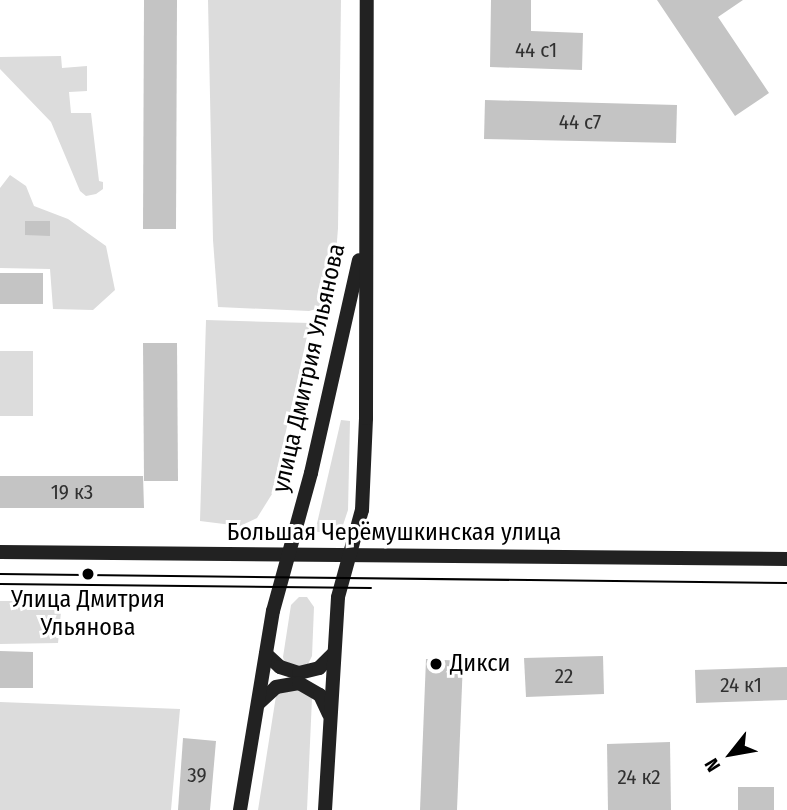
<!DOCTYPE html>
<html>
<head>
<meta charset="utf-8">
<style>
	body { margin:0 }
	#map { position:relative; width:787px; height:810px; overflow:hidden; background:#fff; font-family:"Fira Sans Condensed",sans-serif }
	div>[style] { position:absolute }
	[style*='--x'] { left:calc(var(--x)*1px); top:calc(var(--y)*1px); width:calc(var(--w)*1px); rotate:calc(var(--a)*1deg) }
	.green>* { inset:0; background:#dcdcdc }
	.building>* { inset:0; background:#c4c4c4 }
	.secondary>* { height:14px; margin:-7px; padding:0 7px; transform-origin:7px; border-radius:7px; background:#222 }
	.tram>* { height:2px; margin:-1px; padding:0 1px; transform-origin:1px; border-radius:1px; background:#000 }
	.dots>* { width:19px; height:19px; translate:-50% -50%; box-sizing:border-box; border:4px solid #fff; border-radius:50% }
	span { translate:-50% -50%; white-space:nowrap; text-align:center; line-height:1.15; -webkit-text-stroke:6px #fff; paint-order:stroke }
	.number-label { font-size:21px; color:#313131 }
	.number-label span { -webkit-text-stroke-width:0 }
	.street-label { font-size:24px; color:#000 }
	.poi-label { font-size:24px; color:#000 }
	.left { translate:0 -50%; text-align:left }
	.north { position:absolute; left:696px; top:719px; width:70px; height:70px; -webkit-text-stroke:5px #fff; paint-order:stroke; rotate:239deg; font-size:19px; font-weight:700; line-height:28px; text-align:center; color:#000 }
	.north::after { content:''; display:block; margin:auto; width:24px; height:32px; background:#000; clip-path:polygon(50% 0,100% 100%,50% 72%,0 100%) }
</style>
</head>
<body>
<div id="map">
	<div class="green">
		<div style="clip-path:polygon(208px 0,341px 0,338px 228px,336px 254px,320px 308px,309px 311px,218px 307px,213px 240px)"></div>
		<div style="clip-path:polygon(61px 56px,62px 68px,87px 66px,87px 91px,69px 92px,71px 113px,91px 113px,99px 181px,103px 182px,103px 189px,96px 194px,86px 196px,80px 191px,51px 122px,0 69px,0 57px)"></div>
		<div style="clip-path:polygon(10px 175px,26px 186px,34px 206px,68px 219px,106px 246px,115px 290px,93px 310px,53px 309px,50px 269px,0 268px,0 188px)"></div>
		<div style="clip-path:polygon(206px 320px,310px 323px,272px 494px,257px 518px,240px 526px,200px 521px)"></div>
		<div style="clip-path:polygon(0 351px,33px 351px,33px 416px,0 416px)"></div>
		<div style="clip-path:polygon(341px 420px,350px 421px,348px 510px,343px 525px,338px 532px,315px 532px)"></div>
		<div style="clip-path:polygon(299px 597px,307px 597px,314px 607px,312px 656px,308px 664px,301px 667px,285px 664px,283px 657px,291px 605px)"></div>
		<div style="clip-path:polygon(0 601px,62px 601px,58px 643px,0 644px)"></div>
		<div style="clip-path:polygon(300px 687px,312px 698px,307px 810px,258px 810px,276px 696px,281px 690px)"></div>
		<div style="clip-path:polygon(0 702px,180px 709px,171px 810px,0 810px)"></div>
	</div>
	<div class="building">
		<div style="clip-path:polygon(144px 0,177px 0,176px 229px,143px 229px)"></div>
		<div style="clip-path:polygon(491px 0,531px 0,531px 31px,583px 33px,582px 70px,490px 67px)"></div>
		<div style="clip-path:polygon(657px 0,743px 0,718px 17px,769px 93px,735px 116px)"></div>
		<div style="clip-path:polygon(485px 100px,677px 105px,676px 143px,484px 139px)"></div>
		<div style="clip-path:polygon(25px 221px,50px 221px,50px 236px,25px 235px)"></div>
		<div style="clip-path:polygon(0 273px,43px 273px,43px 304px,0 304px)"></div>
		<div style="clip-path:polygon(143px 343px,177px 343px,178px 481px,144px 481px)"></div>
		<div style="clip-path:polygon(0 476px,143px 476px,144px 508px,0 508px)"></div>
		<div style="clip-path:polygon(0 651px,33px 652px,33px 688px,0 688px)"></div>
		<div style="clip-path:polygon(603px 656px,604px 694px,526px 697px,524px 658px)"></div>
		<div style="clip-path:polygon(426px 659px,463px 661px,457px 810px,420px 810px)"></div>
		<div style="clip-path:polygon(787px 667px,787px 700px,696px 703px,695px 670px)"></div>
		<div style="clip-path:polygon(183px 738px,216px 741px,210px 810px,178px 810px)"></div>
		<div style="clip-path:polygon(670px 742px,671px 810px,608px 810px,607px 744px)"></div>
		<div style="clip-path:polygon(738px 787px,774px 787px,774px 810px,738px 810px)"></div>
	</div>
	<div class="secondary">
		<div style="--x:0;--y:552;--w:787;--a:0.51"></div>
		<div style="--x:266;--y:654;--w:19;--a:43"></div>
		<div style="--x:280;--y:667;--w:20;--a:18"></div>
		<div style="--x:299;--y:673;--w:21;--a:-14"></div>
		<div style="--x:319;--y:668;--w:20;--a:-45"></div>
		<div style="--x:259;--y:703;--w:23;--a:-43"></div>
		<div style="--x:276;--y:687;--w:23;--a:-10"></div>
		<div style="--x:299;--y:683;--w:24;--a:30"></div>
		<div style="--x:320;--y:695;--w:21;--a:65"></div>
		<div style="--x:240;--y:810;--w:202;--a:-80.6"></div>
		<div style="--x:273;--y:611;--w:143;--a:-74.6"></div>
		<div style="--x:311;--y:473;--w:218;--a:-77.3"></div>
		<div style="--x:325;--y:810;--w:213;--a:-86.5"></div>
		<div style="--x:338;--y:597;--w:90;--a:-74.6"></div>
		<div style="--x:362;--y:510;--w:92;--a:-87.5"></div>
		<div style="--x:366;--y:418;--w:418;--a:-89.9"></div>
	</div>
	<div class="tram">
		<div style="--x:0;--y:574;--w:787;--a:0.66"></div>
		<div style="--x:0;--y:584;--w:371;--a:0.6"></div>
	</div>
	<div class="dots">
		<div style="left:88px;top:574px;background:#000"></div>
		<div style="left:436px;top:664px;background:#000"></div>
	</div>
	<div class="number-label">
		<span style="left:536px;top:50px">44 с1</span>
		<span style="left:580px;top:122px">44 с7</span>
		<span style="left:72px;top:492px">19 к3</span>
		<span style="left:564px;top:676px">22</span>
		<span style="left:741px;top:685px">24 к1</span>
		<span style="left:197px;top:775px">39</span>
		<span style="left:639px;top:777px">24 к2</span>
	</div>
	<div class="street-label">
		<span style="left:309px;top:368px;rotate:-77deg">улица Дмитрия Ульянова</span>
		<span style="left:394px;top:533px">Большая Черёмушкинская улица</span>
	</div>
	<div class="poi-label">
		<span style="left:88px;top:614px">Улица Дмитрия<br>Ульянова</span>
		<span class="left" style="left:450px;top:664px">Дикси</span>
	</div>
	<div class="north">N</div>
</div>
</body>
</html>
